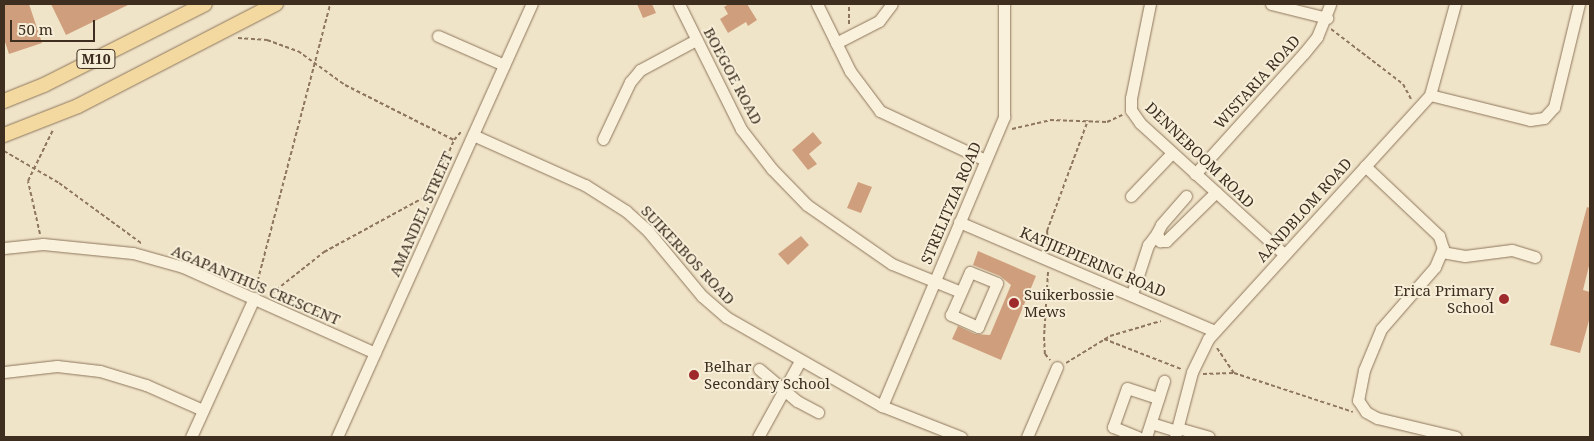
<!DOCTYPE html>
<html>
<head>
<meta charset="utf-8">
<style>
	body { margin:0 }
	#map { position:relative; width:1594px; height:441px; overflow:hidden; background:#f0e4c8; font-family:"Noto Serif",serif }
	div>[style] { position:absolute }
	[style*='--x'] { left:calc(var(--x)*1px); top:calc(var(--y)*1px); width:calc(var(--w)*1px); rotate:calc(var(--a)*1deg) }
	.building>* { inset:0; background:#cf9f7d }
	.path>* { height:2px; margin-top:-1px; transform-origin:0; background:repeating-linear-gradient(90deg,#8d765c 0 4px,transparent 0 6.5px) }
	.roads { filter:drop-shadow(0 0 1px #8d765c) drop-shadow(0 0 1px #8d765c) }
	.minor>* { height:11px; margin:-5.5px; padding:0 5.5px; transform-origin:5.5px; border-radius:5.5px; background:#faf1dc }
	.major>* { height:14px; margin:-7px; padding:0 7px; transform-origin:7px; border-radius:7px; background:#f3d9a0 }
	.dots>* { width:14px; height:14px; translate:-50% -50%; box-sizing:border-box; border:2px solid #f7eed8; border-radius:50% }
	span { translate:-50% -50%; white-space:nowrap; text-align:center; line-height:1.15; -webkit-text-stroke:4px #f7eed8; paint-order:stroke }
	.shield-label span { padding:1px 4px; background:#f7eed8; border:1px solid; border-radius:4px; -webkit-text-stroke-width:0 }
	.shield-label { font-size:14px; color:#3d2e20; font-weight:700 }
	.street-label { font-size:15px; color:#3d2e20 }
	.poi-label { font-size:15px; color:#3d2e20 }
	.right { translate:-100% -50%; text-align:right }
	.left { translate:0 -50%; text-align:left }
	.frame { position:absolute; inset:0; border:5px solid #3d2e20; pointer-events:none }
	.scale { position:absolute; left:10px; top:20px; width:85px; height:22px; box-sizing:border-box; border:2px solid #3d2e20; border-top:0; padding-left:6px; font-size:15px; line-height:18px; white-space:nowrap; color:#3d2e20; -webkit-text-stroke:4px #f7eed8; paint-order:stroke }
</style>
</head>
<body>
<div id="map">
	<div class="building">
		<div style="clip-path:polygon(4px 4px,29px 4px,42px 43px,9px 54px,4px 39px)"></div>
		<div style="clip-path:polygon(51px 4px,130px 4px,66px 35px)"></div>
		<div style="clip-path:polygon(637px 4px,652px 4px,656px 13px,643px 18px)"></div>
		<div style="clip-path:polygon(729px 4px,747px 4px,757px 20px,748px 26px,746px 22px,728px 33px,720px 19px,728px 14px,724px 7px)"></div>
		<div style="clip-path:polygon(813px 132px,822px 143px,809px 154px,817px 164px,808px 170px,792px 150px)"></div>
		<div style="clip-path:polygon(858px 182px,872px 187px,861px 213px,847px 208px)"></div>
		<div style="clip-path:polygon(1587px 207px,1590px 208px,1590px 262px,1583px 290px,1590px 292px,1590px 317px,1580px 353px,1550px 345px)"></div>
		<div style="clip-path:polygon(801px 236px,809px 245px,788px 265px,778px 254px)"></div>
		<div style="clip-path:polygon(978px 251px,1036px 276px,1001px 360px,952px 339px,958px 326px,975px 334px,990px 335px,1011px 285px,1000px 276px,973px 265px)"></div>
	</div>
	<div class="path">
		<div style="--x:849;--y:24;--w:20;--a:-90"></div>
		<div style="--x:1331;--y:29;--w:91;--a:37.4"></div>
		<div style="--x:1403;--y:84;--w:17;--a:62"></div>
		<div style="--x:238;--y:38;--w:29;--a:4"></div>
		<div style="--x:267;--y:40;--w:33;--a:20"></div>
		<div style="--x:298;--y:51;--w:58;--a:35.9"></div>
		<div style="--x:345;--y:85;--w:122;--a:26.8"></div>
		<div style="--x:1012;--y:129;--w:39;--a:-13"></div>
		<div style="--x:1050;--y:120;--w:57;--a:2"></div>
		<div style="--x:1107;--y:122;--w:17;--a:-25"></div>
		<div style="--x:4;--y:151;--w:64;--a:30.2"></div>
		<div style="--x:59;--y:183;--w:102;--a:36.2"></div>
		<div style="--x:40;--y:234;--w:54;--a:-102.8"></div>
		<div style="--x:28;--y:181;--w:57;--a:-63.9"></div>
		<div style="--x:1048;--y:248;--w:17;--a:-93"></div>
		<div style="--x:1047;--y:231;--w:118;--a:-69.7"></div>
		<div style="--x:1048;--y:272;--w:65;--a:93.5"></div>
		<div style="--x:1044;--y:337;--w:17;--a:87"></div>
		<div style="--x:1045;--y:354;--w:8;--a:50"></div>
		<div style="--x:256;--y:287;--w:293;--a:-75.3"></div>
		<div style="--x:271;--y:294;--w:68;--a:-38.4"></div>
		<div style="--x:324;--y:252;--w:115;--a:-28.6"></div>
		<div style="--x:425;--y:197;--w:13;--a:-48"></div>
		<div style="--x:434;--y:187;--w:51;--a:-66.9"></div>
		<div style="--x:454;--y:140;--w:11;--a:-49"></div>
		<div style="--x:1104;--y:339;--w:83;--a:21.3"></div>
		<div style="--x:1217;--y:348;--w:30;--a:56"></div>
		<div style="--x:1234;--y:373;--w:125;--a:18.1"></div>
		<div style="--x:1066;--y:363;--w:52;--a:-31.5"></div>
		<div style="--x:1110;--y:336;--w:53;--a:-16.4"></div>
		<div style="--x:1203;--y:374;--w:30;--a:-2"></div>
	</div>
	<div class="roads">
		<div class="minor">
			<div style="--x:679;--y:4;--w:140;--a:63.6"></div>
			<div style="--x:741;--y:129;--w:51;--a:52.2"></div>
			<div style="--x:772;--y:169;--w:50;--a:45.8"></div>
			<div style="--x:807;--y:205;--w:103;--a:34.8"></div>
			<div style="--x:892;--y:264;--w:74;--a:22.1"></div>
			<div style="--x:817;--y:4;--w:75;--a:63.8"></div>
			<div style="--x:850;--y:71;--w:50;--a:53.1"></div>
			<div style="--x:880;--y:111;--w:116;--a:25"></div>
			<div style="--x:1150;--y:4;--w:96;--a:101.4"></div>
			<div style="--x:1131;--y:98;--w:12;--a:90"></div>
			<div style="--x:1131;--y:110;--w:16;--a:55"></div>
			<div style="--x:1140;--y:123;--w:195;--a:42.3"></div>
			<div style="--x:1271;--y:4;--w:58;--a:14"></div>
			<div style="--x:438;--y:36;--w:72;--a:23.7"></div>
			<div style="--x:836;--y:43;--w:48;--a:-27.1"></div>
			<div style="--x:879;--y:21;--w:21;--a:-53"></div>
			<div style="--x:1430;--y:95;--w:103;--a:14"></div>
			<div style="--x:1530;--y:120;--w:14;--a:-8"></div>
			<div style="--x:1544;--y:118;--w:15;--a:-48"></div>
			<div style="--x:1554;--y:107;--w:106;--a:-76.4"></div>
			<div style="--x:473;--y:135;--w:123;--a:24.1"></div>
			<div style="--x:585;--y:185;--w:49;--a:32.4"></div>
			<div style="--x:626;--y:211;--w:30;--a:42"></div>
			<div style="--x:648;--y:231;--w:85;--a:50.3"></div>
			<div style="--x:702;--y:296;--w:32;--a:41"></div>
			<div style="--x:726;--y:317;--w:180;--a:29.7"></div>
			<div style="--x:882;--y:406;--w:85;--a:21.4"></div>
			<div style="--x:603;--y:139;--w:63;--a:-64.7"></div>
			<div style="--x:630;--y:82;--w:16;--a:-50"></div>
			<div style="--x:640;--y:70;--w:64;--a:-28.2"></div>
			<div style="--x:1365;--y:166;--w:102;--a:43.4"></div>
			<div style="--x:1439;--y:236;--w:13;--a:72"></div>
			<div style="--x:1443;--y:248;--w:21;--a:113"></div>
			<div style="--x:1435;--y:267;--w:82;--a:131.1"></div>
			<div style="--x:1381;--y:329;--w:44;--a:112.5"></div>
			<div style="--x:1364;--y:370;--w:31;--a:101"></div>
			<div style="--x:1358;--y:400;--w:14;--a:56"></div>
			<div style="--x:1366;--y:412;--w:13;--a:29"></div>
			<div style="--x:1377;--y:418;--w:81;--a:13.5"></div>
			<div style="--x:1195;--y:174;--w:163;--a:-48"></div>
			<div style="--x:1304;--y:53;--w:21;--a:-51"></div>
			<div style="--x:1317;--y:37;--w:35;--a:-68"></div>
			<div style="--x:1131;--y:196;--w:59;--a:-46.4"></div>
			<div style="--x:1186;--y:196;--w:38;--a:131"></div>
			<div style="--x:1161;--y:225;--w:9;--a:117"></div>
			<div style="--x:1157;--y:233;--w:9;--a:69"></div>
			<div style="--x:1160;--y:241;--w:6;--a:0"></div>
			<div style="--x:1166;--y:241;--w:70;--a:-44.4"></div>
			<div style="--x:959;--y:222;--w:277;--a:23.1"></div>
			<div style="--x:4;--y:248;--w:39;--a:-6"></div>
			<div style="--x:43;--y:244;--w:90;--a:5.7"></div>
			<div style="--x:133;--y:253;--w:52;--a:15.6"></div>
			<div style="--x:183;--y:267;--w:210;--a:24.1"></div>
			<div style="--x:1442;--y:252;--w:23;--a:10"></div>
			<div style="--x:1465;--y:256;--w:47;--a:-7.3"></div>
			<div style="--x:1512;--y:250;--w:24;--a:17"></div>
			<div style="--x:970;--y:272;--w:29;--a:22"></div>
			<div style="--x:997;--y:283;--w:48;--a:113.4"></div>
			<div style="--x:978;--y:327;--w:30;--a:-156"></div>
			<div style="--x:951;--y:315;--w:47;--a:-66.2"></div>
			<div style="--x:1132;--y:294;--w:52;--a:-71.9"></div>
			<div style="--x:1148;--y:245;--w:15;--a:-53"></div>
			<div style="--x:759;--y:369;--w:50;--a:40.1"></div>
			<div style="--x:797;--y:401;--w:24;--a:28"></div>
			<div style="--x:4;--y:372;--w:53;--a:-6.5"></div>
			<div style="--x:57;--y:366;--w:43;--a:6.6"></div>
			<div style="--x:100;--y:371;--w:48;--a:16.9"></div>
			<div style="--x:146;--y:385;--w:62;--a:23.7"></div>
			<div style="--x:882;--y:406;--w:314;--a:-67.1"></div>
			<div style="--x:1004;--y:117;--w:113;--a:-90"></div>
			<div style="--x:1151;--y:423;--w:27;--a:17"></div>
			<div style="--x:1178;--y:428;--w:32;--a:16"></div>
			<div style="--x:191;--y:437;--w:153;--a:-65.6"></div>
			<div style="--x:337;--y:437;--w:475;--a:-65.8"></div>
			<div style="--x:758;--y:437;--w:87;--a:-61.1"></div>
			<div style="--x:1027;--y:437;--w:76;--a:-66.8"></div>
			<div style="--x:1138;--y:437;--w:27;--a:-158"></div>
			<div style="--x:1113;--y:427;--w:41;--a:-70.3"></div>
			<div style="--x:1127;--y:388;--w:33;--a:18"></div>
			<div style="--x:1146;--y:437;--w:59;--a:-72.2"></div>
			<div style="--x:1175;--y:437;--w:67;--a:-75.3"></div>
			<div style="--x:1192;--y:372;--w:37;--a:-64"></div>
			<div style="--x:1208;--y:339;--w:330;--a:-47.7"></div>
			<div style="--x:1430;--y:95;--w:94;--a:-74.6"></div>
		</div>
		<div class="major">
			<div style="--x:4;--y:101;--w:43;--a:-21.8"></div>
			<div style="--x:44;--y:85;--w:180;--a:-26.7"></div>
			<div style="--x:4;--y:135;--w:79;--a:-21.4"></div>
			<div style="--x:78;--y:106;--w:223;--a:-27.3"></div>
		</div>
	</div>
	<div class="dots">
		<div style="left:1504px;top:299px;background:#9e2a2b"></div>
		<div style="left:1014px;top:303px;background:#9e2a2b"></div>
		<div style="left:694px;top:375px;background:#9e2a2b"></div>
	</div>
	<div class="shield-label">
		<span style="left:96px;top:59px">M10</span>
	</div>
	<div class="street-label">
		<span style="left:733px;top:76px;rotate:62deg">BOEGOE ROAD</span>
		<span style="left:1257px;top:82px;rotate:-48deg">WISTARIA ROAD</span>
		<span style="left:1200px;top:155px;rotate:44deg">DENNEBOOM ROAD</span>
		<span style="left:951px;top:203px;rotate:-67deg">STRELITZIA ROAD</span>
		<span style="left:1304px;top:210px;rotate:-48deg">AANDBLOM ROAD</span>
		<span style="left:421px;top:214px;rotate:-66deg">AMANDEL STREET</span>
		<span style="left:688px;top:255px;rotate:47deg">SUIKERBOS ROAD</span>
		<span style="left:1093px;top:262px;rotate:23deg">KATJIEPIERING ROAD</span>
		<span style="left:256px;top:285px;rotate:23deg">AGAPANTHUS CRESCENT</span>
	</div>
	<div class="poi-label">
		<span class="right" style="left:1494px;top:299px">Erica Primary<br>School</span>
		<span class="left" style="left:1024px;top:303px">Suikerbossie<br>Mews</span>
		<span class="left" style="left:704px;top:375px">Belhar<br>Secondary School</span>
	</div>
	<div class="frame"></div>
	<div class="scale">50 m</div>
</div>
</body>
</html>
